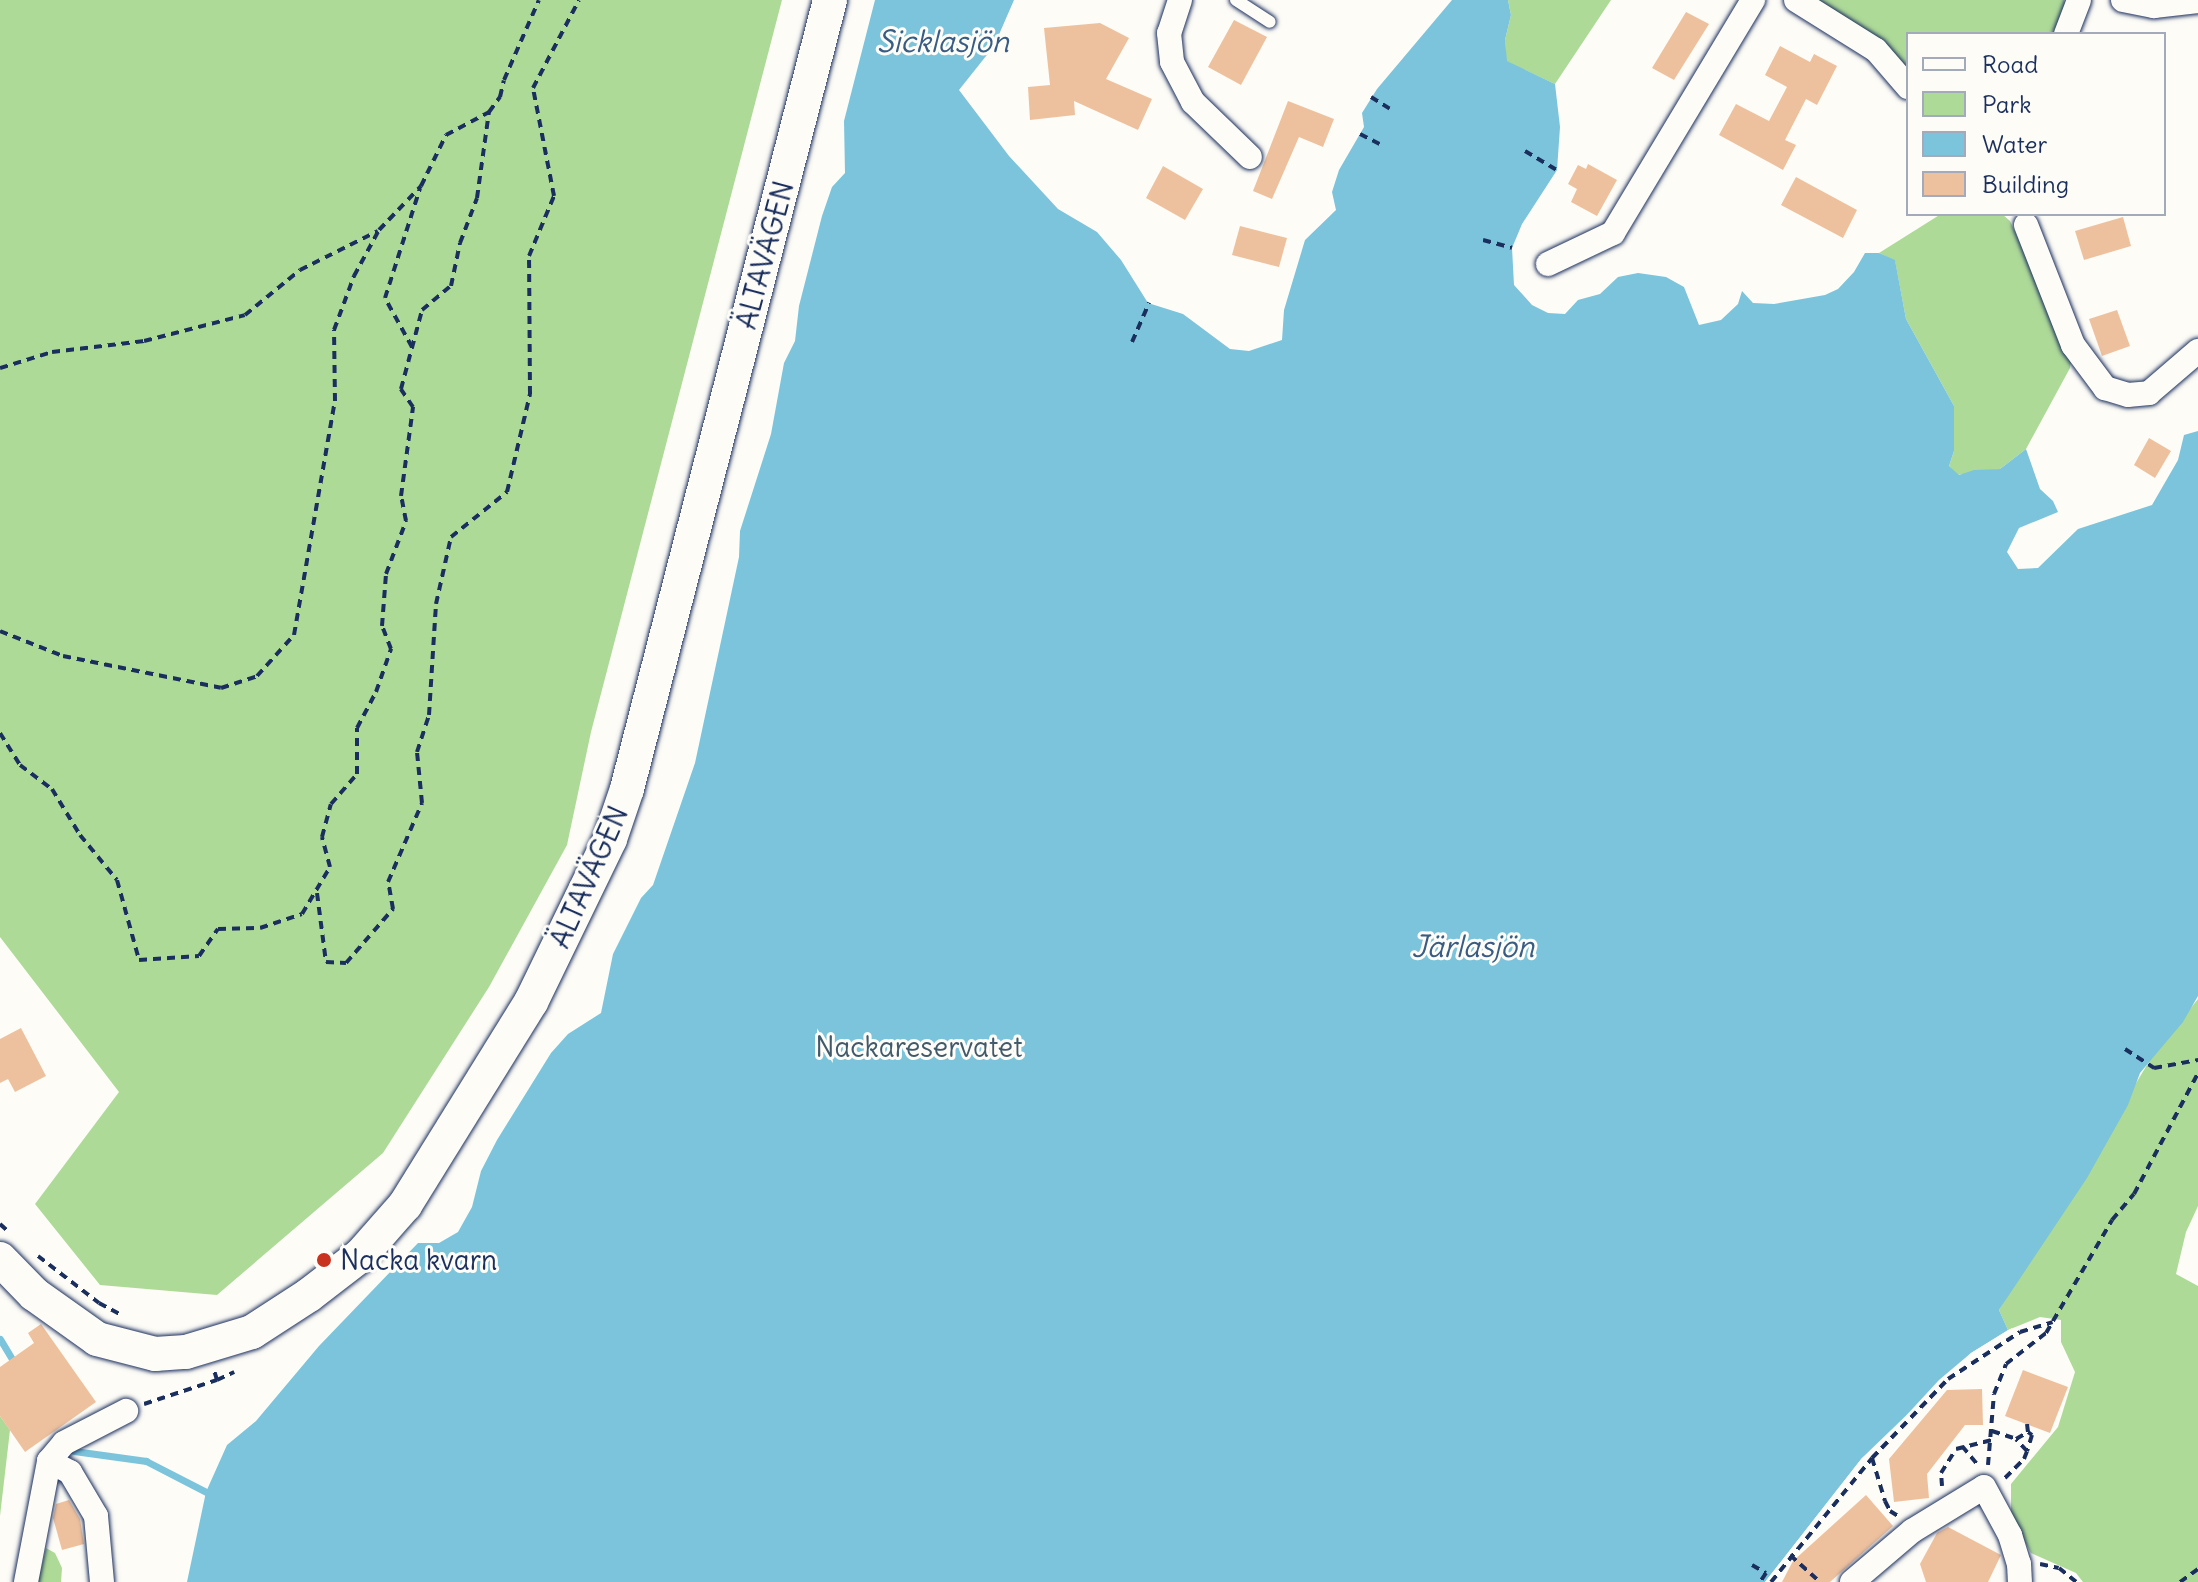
<!DOCTYPE html>
<html>
<head>
<meta charset="utf-8">
<style>
	body { margin:0 }
	#map { position:relative; width:2198px; height:1582px; overflow:hidden; background:#fdfcf7; font-family:Delius,sans-serif }
	div>[style] { position:absolute }
	[style*='--x'] { left:calc(var(--x)*1px); top:calc(var(--y)*1px); width:calc(var(--w)*1px); rotate:calc(var(--a)*1deg) }
	.green>* { inset:0; background:#aeda98 }
	.water>* { inset:0; background:#7bc4db }
	.pier>* { inset:0; background:#fdfcf7 }
	.stream>* { height:7px; margin:-3.5px; padding:0 3.5px; transform-origin:3.5px; border-radius:3.5px; background:#7bc4db }
	.building>* { inset:0; background:#eec19e }
	.path>* { height:4px; margin-top:-2px; transform-origin:0; background:repeating-linear-gradient(90deg,#1b2f5e 0 8px,transparent 0 14px) }
	.roads { filter:drop-shadow(0 0 2px #1b2f5e) drop-shadow(0 0 2px #1b2f5e) }
	.service>* { height:12px; margin:-6px; padding:0 6px; transform-origin:6px; border-radius:6px; background:#fdfcf7 }
	.minor>* { height:24px; margin:-12px; padding:0 12px; transform-origin:12px; border-radius:12px; background:#fdfcf7 }
	.secondary>* { height:34px; margin:-17px; padding:0 17px; transform-origin:17px; border-radius:17px; background:#fdfcf7 }
	.dots>* { width:22px; height:22px; translate:-50% -50%; box-sizing:border-box; border:4px solid #fdfcf7; border-radius:50% }
	span { translate:-50% -50%; white-space:nowrap; text-align:center; line-height:1.15; -webkit-text-stroke:6px #fdfcf7; paint-order:stroke }
	.street-label { font-size:28px; color:#1b2f5e }
	.park-label { font-size:28px; color:#405a6c }
	.poi-label { font-size:28px; color:#1b2f5e }
	.left { translate:0 -50%; text-align:left }
	.water-label { font-size:30px; color:#385c84; font-style:italic }
	.legend { position:absolute; left:1906px; top:32px; width:260px; height:184px; box-sizing:border-box; background:#fdfcf7; border:2px solid #a3aaba; margin:0; padding:10px 14px; list-style:none; font-size:24px; color:#1b2f5e }
	.legend li { display:flex; align-items:center; gap:16px; height:40px }
	.legend b { width:40px; border:2px solid #a3aaba }
</style>
</head>
<body>
<div id="map">
	<div class="green">
		<div style="clip-path:polygon(0 0,782px 0,591px 732px,567px 845px,489px 987px,383px 1153px,217px 1295px,100px 1285px,35px 1204px,119px 1092px,0 937px)"></div>
		<div style="clip-path:polygon(1508px 0,1611px 0,1555px 84px,1506px 61px,1505px 40px,1511px 15px)"></div>
		<div style="clip-path:polygon(1811px 0,2064px 0,2065px 4px,2057px 34px,1908px 34px,1908px 78px)"></div>
		<div style="clip-path:polygon(1941px 214px,2002px 214px,2010px 221px,2072px 354px,2070px 368px,2026px 449px,2000px 469px,1957px 475px,1949px 466px,1954px 451px,1954px 406px,1906px 319px,1895px 261px,1879px 253px)"></div>
		<div style="clip-path:polygon(2198px 999px,2198px 1206px,2186px 1232px,2176px 1274px,2198px 1286px,2198px 1582px,2083px 1582px,2076px 1573px,2031px 1553px,2011px 1516px,2011px 1484px,2058px 1427px,2075px 1372px,2061px 1342px,2061px 1320px,2040px 1317px,2008px 1330px,1999px 1310px,2153px 1055px)"></div>
		<div style="clip-path:polygon(0 1416px,10px 1430px,0 1516px)"></div>
		<div style="clip-path:polygon(46px 1548px,55px 1553px,62px 1568px,61px 1582px,38px 1582px)"></div>
	</div>
	<div class="water">
		<div style="clip-path:polygon(875px 0,1014px 0,994px 46px,959px 90px,1009px 156px,1058px 209px,1097px 232px,1121px 260px,1148px 303px,1183px 314px,1230px 349px,1249px 351px,1282px 340px,1284px 310px,1305px 240px,1336px 210px,1332px 192px,1339px 170px,1364px 127px,1362px 113px,1377px 89px,1452px 0,1508px 0,1511px 15px,1505px 40px,1507px 61px,1555px 84px,1560px 127px,1557px 170px,1522px 224px,1512px 248px,1514px 285px,1532px 305px,1548px 313px,1565px 314px,1578px 300px,1600px 294px,1618px 277px,1638px 273px,1666px 277px,1684px 287px,1699px 325px,1721px 320px,1738px 304px,1742px 291px,1753px 303px,1774px 304px,1825px 295px,1838px 289px,1854px 272px,1865px 253px,1879px 253px,1895px 260px,1906px 319px,1954px 406px,1954px 451px,1949px 466px,1959px 475px,1974px 470px,2000px 469px,2026px 449px,2040px 489px,2053px 501px,2058px 512px,2019px 528px,2007px 552px,2018px 569px,2038px 568px,2078px 529px,2152px 505px,2178px 460px,2184px 435px,2198px 431px,2198px 996px,2183px 1022px,2140px 1073px,2128px 1105px,2087px 1178px,1999px 1310px,2008px 1330px,1971px 1353px,1862px 1458px,1765px 1582px,187px 1582px,206px 1492px,227px 1445px,256px 1421px,319px 1346px,418px 1243px,439px 1243px,458px 1232px,472px 1207px,481px 1171px,497px 1140px,551px 1053px,568px 1034px,601px 1013px,613px 954px,641px 898px,653px 885px,695px 763px,739px 557px,740px 531px,771px 434px,784px 363px,795px 341px,799px 306px,822px 216px,832px 187px,845px 173px,844px 121px)"></div>
	</div>
	<div class="pier">
		<div style="clip-path:polygon(2012px 1328px,2011px 1333px,1941px 1383px,1881px 1448px,1865px 1460px,1769px 1582px,1765px 1582px,1862px 1458px,1879px 1445px,1939px 1380px,1971px 1353px)"></div>
	</div>
	<div class="stream">
		<div style="--x:0;--y:1339;--w:23;--a:59"></div>
		<div style="--x:74;--y:1451;--w:73;--a:7.9"></div>
		<div style="--x:146;--y:1461;--w:68;--a:27.3"></div>
	</div>
	<div class="building">
		<div style="clip-path:polygon(1686px 12px,1709px 24px,1674px 80px,1652px 68px)"></div>
		<div style="clip-path:polygon(1234px 20px,1267px 37px,1241px 85px,1208px 67px)"></div>
		<div style="clip-path:polygon(1100px 23px,1129px 38px,1106px 79px,1152px 99px,1138px 130px,1074px 101px,1075px 115px,1030px 120px,1028px 87px,1050px 85px,1044px 28px)"></div>
		<div style="clip-path:polygon(1780px 46px,1810px 62px,1814px 54px,1837px 66px,1817px 105px,1806px 99px,1785px 140px,1796px 145px,1783px 170px,1719px 135px,1736px 104px,1769px 121px,1787px 87px,1765px 75px)"></div>
		<div style="clip-path:polygon(1288px 101px,1334px 119px,1323px 147px,1299px 137px,1272px 199px,1253px 191px)"></div>
		<div style="clip-path:polygon(1588px 164px,1617px 180px,1597px 216px,1571px 202px,1577px 189px,1568px 184px,1578px 165px,1586px 169px)"></div>
		<div style="clip-path:polygon(1163px 166px,1203px 189px,1185px 220px,1146px 198px)"></div>
		<div style="clip-path:polygon(1796px 177px,1857px 210px,1843px 238px,1781px 205px)"></div>
		<div style="clip-path:polygon(2123px 217px,2131px 246px,2084px 260px,2075px 231px)"></div>
		<div style="clip-path:polygon(1240px 226px,1287px 238px,1279px 267px,1232px 255px)"></div>
		<div style="clip-path:polygon(2117px 310px,2130px 346px,2102px 356px,2089px 319px)"></div>
		<div style="clip-path:polygon(2149px 438px,2171px 451px,2155px 478px,2134px 465px)"></div>
		<div style="clip-path:polygon(21px 1028px,46px 1076px,15px 1092px,8px 1079px,0 1083px,0 1039px)"></div>
		<div style="clip-path:polygon(41px 1324px,96px 1402px,25px 1452px,0 1416px,0 1367px,34px 1343px,28px 1333px)"></div>
		<div style="clip-path:polygon(2023px 1370px,2068px 1387px,2050px 1433px,2005px 1416px)"></div>
		<div style="clip-path:polygon(1982px 1389px,1983px 1425px,1965px 1425px,1927px 1474px,1929px 1498px,1894px 1502px,1889px 1459px,1947px 1390px)"></div>
		<div style="clip-path:polygon(1866px 1495px,1893px 1526px,1830px 1582px,1782px 1582px,1793px 1561px)"></div>
		<div style="clip-path:polygon(69px 1500px,80px 1519px,84px 1544px,62px 1550px,53px 1518px,56px 1504px)"></div>
		<div style="clip-path:polygon(1948px 1527px,2001px 1555px,1988px 1582px,1926px 1582px,1920px 1564px,1937px 1533px)"></div>
	</div>
	<div class="path">
		<div style="--x:1371;--y:97;--w:22;--a:32"></div>
		<div style="--x:1360;--y:134;--w:22;--a:27"></div>
		<div style="--x:1525;--y:151;--w:37;--a:31"></div>
		<div style="--x:1483;--y:240;--w:30;--a:15"></div>
		<div style="--x:1132;--y:342;--w:43;--a:-66.4"></div>
		<div style="--x:412;--y:347;--w:56;--a:-118.9"></div>
		<div style="--x:385;--y:298;--w:115;--a:-72.3"></div>
		<div style="--x:0;--y:368;--w:54;--a:-17.1"></div>
		<div style="--x:52;--y:352;--w:93;--a:-6.8"></div>
		<div style="--x:144;--y:341;--w:104;--a:-14.4"></div>
		<div style="--x:245;--y:315;--w:71;--a:-39.3"></div>
		<div style="--x:300;--y:270;--w:87;--a:-26.6"></div>
		<div style="--x:0;--y:631;--w:68;--a:21.6"></div>
		<div style="--x:63;--y:656;--w:161;--a:11.4"></div>
		<div style="--x:221;--y:688;--w:38;--a:-18"></div>
		<div style="--x:257;--y:676;--w:55;--a:-47.9"></div>
		<div style="--x:294;--y:635;--w:238;--a:-80.1"></div>
		<div style="--x:335;--y:401;--w:71;--a:-90.8"></div>
		<div style="--x:334;--y:330;--w:58;--a:-69.7"></div>
		<div style="--x:354;--y:276;--w:52;--a:-61.5"></div>
		<div style="--x:379;--y:230;--w:61;--a:-46.3"></div>
		<div style="--x:421;--y:186;--w:57;--a:-63.9"></div>
		<div style="--x:446;--y:135;--w:49;--a:-28.1"></div>
		<div style="--x:0;--y:733;--w:38;--a:58"></div>
		<div style="--x:20;--y:765;--w:40;--a:37"></div>
		<div style="--x:52;--y:789;--w:54;--a:58.7"></div>
		<div style="--x:80;--y:835;--w:58;--a:50.6"></div>
		<div style="--x:117;--y:880;--w:83;--a:74.6"></div>
		<div style="--x:139;--y:960;--w:60;--a:-3.8"></div>
		<div style="--x:199;--y:956;--w:33;--a:-55"></div>
		<div style="--x:218;--y:929;--w:42;--a:-1.4"></div>
		<div style="--x:260;--y:928;--w:44;--a:-18.4"></div>
		<div style="--x:302;--y:914;--w:55;--a:-59.2"></div>
		<div style="--x:330;--y:867;--w:31;--a:-105"></div>
		<div style="--x:322;--y:837;--w:34;--a:-75"></div>
		<div style="--x:331;--y:804;--w:40;--a:-49"></div>
		<div style="--x:357;--y:774;--w:46;--a:-90"></div>
		<div style="--x:357;--y:728;--w:41;--a:-62.2"></div>
		<div style="--x:376;--y:692;--w:46;--a:-70.8"></div>
		<div style="--x:391;--y:649;--w:25;--a:-111"></div>
		<div style="--x:382;--y:626;--w:52;--a:-85.6"></div>
		<div style="--x:386;--y:574;--w:57;--a:-69.3"></div>
		<div style="--x:406;--y:521;--w:25;--a:-101"></div>
		<div style="--x:401;--y:496;--w:90;--a:-82.3"></div>
		<div style="--x:413;--y:407;--w:22;--a:-124"></div>
		<div style="--x:401;--y:389;--w:82;--a:-75.1"></div>
		<div style="--x:422;--y:310;--w:38;--a:-40"></div>
		<div style="--x:451;--y:286;--w:44;--a:-78.2"></div>
		<div style="--x:460;--y:243;--w:48;--a:-69.3"></div>
		<div style="--x:477;--y:198;--w:87;--a:-82.1"></div>
		<div style="--x:489;--y:112;--w:19;--a:-54"></div>
		<div style="--x:500;--y:97;--w:17;--a:-77"></div>
		<div style="--x:504;--y:80;--w:87;--a:-66.4"></div>
		<div style="--x:317;--y:893;--w:70;--a:82.6"></div>
		<div style="--x:326;--y:962;--w:20;--a:3"></div>
		<div style="--x:346;--y:963;--w:72;--a:-49"></div>
		<div style="--x:393;--y:909;--w:27;--a:-100"></div>
		<div style="--x:388;--y:882;--w:86;--a:-66.7"></div>
		<div style="--x:422;--y:803;--w:51;--a:-95.6"></div>
		<div style="--x:417;--y:752;--w:39;--a:-72"></div>
		<div style="--x:429;--y:715;--w:111;--a:-86.4"></div>
		<div style="--x:436;--y:604;--w:69;--a:-77.4"></div>
		<div style="--x:451;--y:537;--w:72;--a:-38.8"></div>
		<div style="--x:507;--y:492;--w:101;--a:-76.8"></div>
		<div style="--x:530;--y:394;--w:138;--a:-90.4"></div>
		<div style="--x:529;--y:256;--w:65;--a:-67.4"></div>
		<div style="--x:554;--y:196;--w:110;--a:-101"></div>
		<div style="--x:533;--y:88;--w:99;--a:-62.4"></div>
		<div style="--x:2125;--y:1049;--w:35;--a:33"></div>
		<div style="--x:2154;--y:1068;--w:45;--a:-10.3"></div>
		<div style="--x:0;--y:1224;--w:13;--a:42"></div>
		<div style="--x:38;--y:1256;--w:77;--a:37.6"></div>
		<div style="--x:99;--y:1303;--w:27;--a:28"></div>
		<div style="--x:217;--y:1380;--w:19;--a:-25"></div>
		<div style="--x:144;--y:1404;--w:77;--a:-18.2"></div>
		<div style="--x:217;--y:1380;--w:10;--a:-107"></div>
		<div style="--x:2027;--y:1424;--w:8;--a:83"></div>
		<div style="--x:1992;--y:1431;--w:25;--a:18"></div>
		<div style="--x:1962;--y:1446;--w:26;--a:50"></div>
		<div style="--x:1872;--y:1458;--w:45;--a:73.2"></div>
		<div style="--x:1885;--y:1501;--w:11;--a:63"></div>
		<div style="--x:1890;--y:1511;--w:9;--a:32"></div>
		<div style="--x:1988;--y:1465;--w:71;--a:-85.2"></div>
		<div style="--x:1994;--y:1394;--w:32;--a:-68"></div>
		<div style="--x:2006;--y:1364;--w:51;--a:-37.8"></div>
		<div style="--x:2046;--y:1333;--w:131;--a:-59.7"></div>
		<div style="--x:2112;--y:1220;--w:34;--a:-50"></div>
		<div style="--x:2134;--y:1194;--w:137;--a:-62.1"></div>
		<div style="--x:2005;--y:1478;--w:27;--a:-45"></div>
		<div style="--x:2024;--y:1459;--w:9;--a:-69"></div>
		<div style="--x:2027;--y:1451;--w:16;--a:-133"></div>
		<div style="--x:2016;--y:1439;--w:14;--a:-30"></div>
		<div style="--x:2028;--y:1432;--w:5;--a:37"></div>
		<div style="--x:2032;--y:1435;--w:17;--a:107"></div>
		<div style="--x:1942;--y:1486;--w:13;--a:-94"></div>
		<div style="--x:1941;--y:1473;--w:28;--a:-58"></div>
		<div style="--x:1956;--y:1449;--w:37;--a:-14"></div>
		<div style="--x:1790;--y:1555;--w:40;--a:42"></div>
		<div style="--x:2040;--y:1564;--w:19;--a:12"></div>
		<div style="--x:2059;--y:1568;--w:22;--a:39"></div>
		<div style="--x:1752;--y:1565;--w:16;--a:30"></div>
		<div style="--x:1766;--y:1573;--w:11;--a:124"></div>
		<div style="--x:1771;--y:1582;--w:160;--a:-50.8"></div>
		<div style="--x:1872;--y:1458;--w:110;--a:-46.1"></div>
		<div style="--x:1948;--y:1379;--w:86;--a:-33.1"></div>
		<div style="--x:2020;--y:1332;--w:34;--a:-17"></div>
		<div style="--x:2180;--y:1582;--w:22;--a:-36"></div>
	</div>
	<div class="roads">
		<div class="service">
			<div style="--x:1236;--y:0;--w:40;--a:32.9"></div>
		</div>
		<div class="minor">
			<div style="--x:1180;--y:0;--w:35;--a:108"></div>
			<div style="--x:1169;--y:33;--w:29;--a:84"></div>
			<div style="--x:1172;--y:62;--w:45;--a:62.3"></div>
			<div style="--x:1193;--y:102;--w:79;--a:44"></div>
			<div style="--x:1796;--y:0;--w:94;--a:32"></div>
			<div style="--x:1876;--y:50;--w:49;--a:49.1"></div>
			<div style="--x:2123;--y:0;--w:32;--a:11"></div>
			<div style="--x:2154;--y:6;--w:44;--a:-6.5"></div>
			<div style="--x:2066;--y:34;--w:36;--a:-69"></div>
			<div style="--x:2026;--y:225;--w:129;--a:68.6"></div>
			<div style="--x:2073;--y:345;--w:54;--a:53.3"></div>
			<div style="--x:2105;--y:388;--w:24;--a:17"></div>
			<div style="--x:2128;--y:395;--w:21;--a:-5"></div>
			<div style="--x:2149;--y:393;--w:65;--a:-40.6"></div>
			<div style="--x:1548;--y:264;--w:72;--a:-25.5"></div>
			<div style="--x:1613;--y:233;--w:272;--a:-59"></div>
			<div style="--x:49;--y:1461;--w:24;--a:28"></div>
			<div style="--x:70;--y:1472;--w:51;--a:59.4"></div>
			<div style="--x:96;--y:1516;--w:66;--a:84.8"></div>
			<div style="--x:26;--y:1582;--w:123;--a:-79.2"></div>
			<div style="--x:49;--y:1461;--w:23;--a:-50"></div>
			<div style="--x:64;--y:1443;--w:70;--a:-27.3"></div>
			<div style="--x:1852;--y:1582;--w:79;--a:-40.4"></div>
			<div style="--x:1912;--y:1531;--w:84;--a:-31.4"></div>
			<div style="--x:1984;--y:1487;--w:55;--a:61.6"></div>
			<div style="--x:2010;--y:1535;--w:30;--a:73"></div>
			<div style="--x:2019;--y:1564;--w:18;--a:87"></div>
		</div>
		<div class="secondary">
			<div style="--x:0;--y:1259;--w:49;--a:45.8"></div>
			<div style="--x:34;--y:1294;--w:77;--a:35.5"></div>
			<div style="--x:97;--y:1339;--w:60;--a:14.5"></div>
			<div style="--x:155;--y:1354;--w:31;--a:-4"></div>
			<div style="--x:186;--y:1352;--w:69;--a:-16.9"></div>
			<div style="--x:252;--y:1332;--w:68;--a:-33"></div>
			<div style="--x:309;--y:1295;--w:66;--a:-37.6"></div>
			<div style="--x:361;--y:1255;--w:67;--a:-48.7"></div>
			<div style="--x:405;--y:1205;--w:239;--a:-58.2"></div>
			<div style="--x:531;--y:1002;--w:181;--a:-64.1"></div>
			<div style="--x:610;--y:839;--w:53;--a:-71.2"></div>
			<div style="--x:627;--y:789;--w:815;--a:-75.57"></div>
		</div>
	</div>
	<div class="dots">
		<div style="left:324px;top:1260px;background:#c8321e"></div>
	</div>
	<div class="street-label">
		<span style="left:765px;top:255px;rotate:-75deg">ÄLTAVÄGEN</span>
		<span style="left:589px;top:877px;rotate:-66deg">ÄLTAVÄGEN</span>
	</div>
	<div class="park-label">
		<span style="left:919px;top:1047px">Nackareservatet</span>
	</div>
	<div class="poi-label">
		<span class="left" style="left:340px;top:1260px">Nacka kvarn</span>
	</div>
	<div class="water-label">
		<span style="left:943px;top:41px">Sicklasjön</span>
		<span style="left:1473px;top:946px">Järlasjön</span>
	</div>
	<ul class="legend">
	<li><b style="height:10px;background:#fdfcf7"></b>Road</li>
	<li><b style="height:22px;background:#aeda98"></b>Park</li>
	<li><b style="height:22px;background:#7bc4db"></b>Water</li>
	<li><b style="height:22px;background:#eec19e"></b>Building</li>
	</ul>
</div>
</body>
</html>
